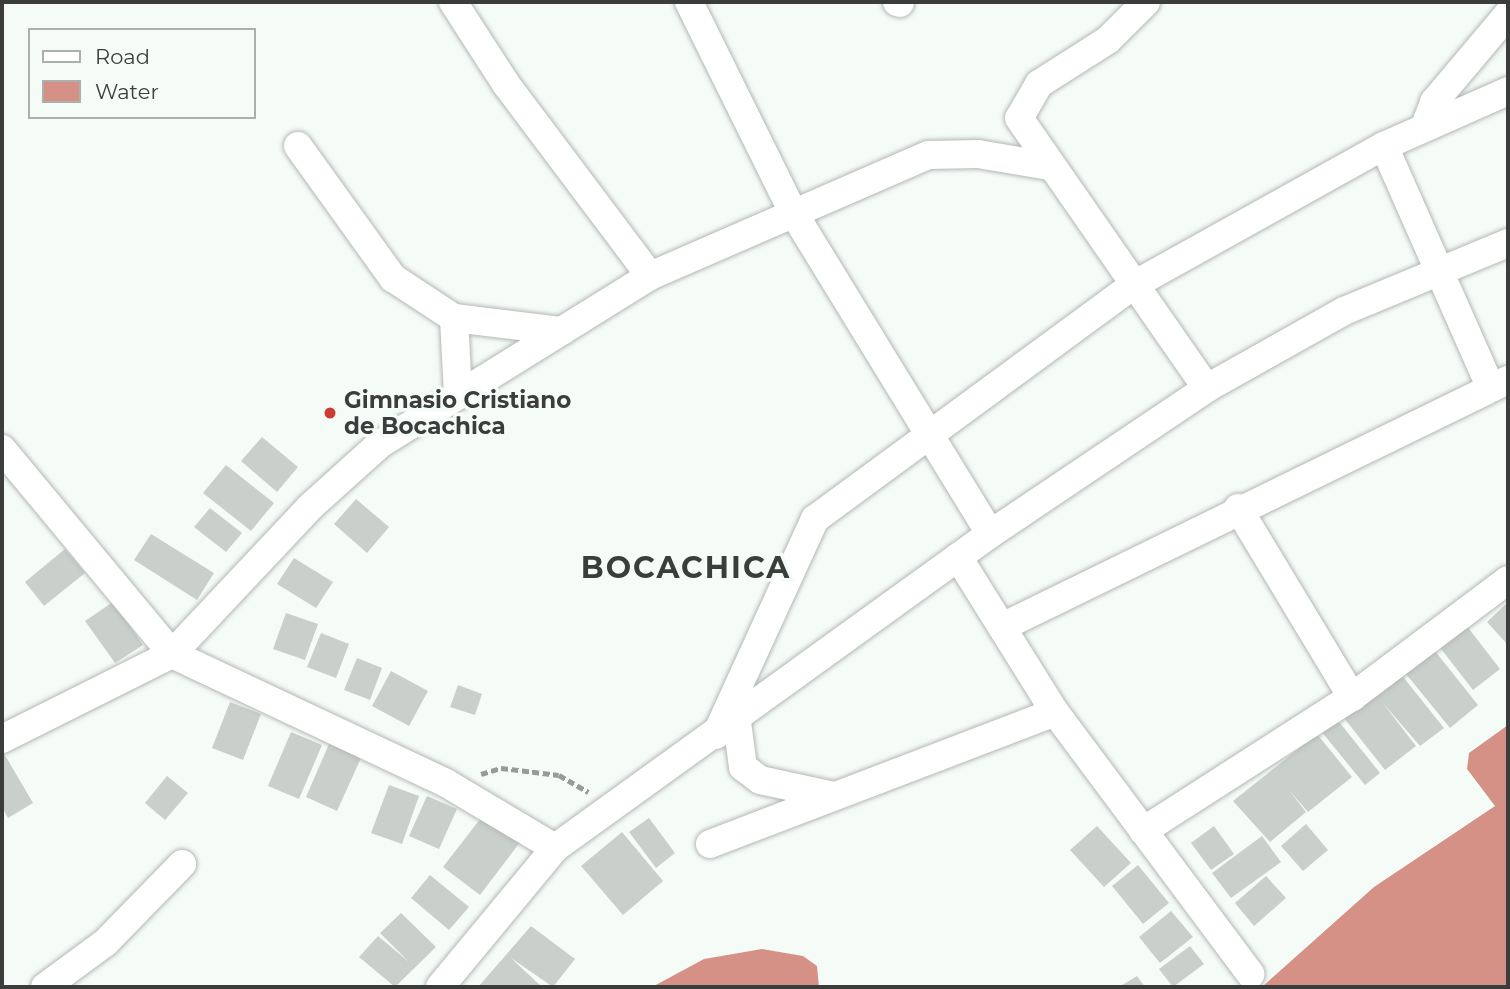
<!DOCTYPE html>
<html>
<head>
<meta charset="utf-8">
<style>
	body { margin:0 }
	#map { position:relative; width:1510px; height:989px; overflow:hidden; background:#f5fcf8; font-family:Montserrat,sans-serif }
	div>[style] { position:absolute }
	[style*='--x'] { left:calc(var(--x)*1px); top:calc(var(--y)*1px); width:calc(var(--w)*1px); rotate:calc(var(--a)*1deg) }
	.water>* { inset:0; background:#d69187 }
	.building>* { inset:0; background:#c9cfcb }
	.path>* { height:4.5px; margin-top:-2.25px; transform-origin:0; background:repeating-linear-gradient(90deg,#969b98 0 7px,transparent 0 10.5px) }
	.roads { filter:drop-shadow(0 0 2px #b2b8b4) drop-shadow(0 0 2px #b2b8b4) }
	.minor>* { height:28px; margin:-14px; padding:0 14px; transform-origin:14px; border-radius:14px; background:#fff }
	.dots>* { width:19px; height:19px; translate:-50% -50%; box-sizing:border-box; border:4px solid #f5fcf8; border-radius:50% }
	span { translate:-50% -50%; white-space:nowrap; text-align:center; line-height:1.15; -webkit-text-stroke:7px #f5fcf8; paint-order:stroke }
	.poi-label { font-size:23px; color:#3b3d3c; font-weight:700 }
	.left { translate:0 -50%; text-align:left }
	.district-label { font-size:30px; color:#393e3b; font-weight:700; letter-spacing:2px }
	.frame { position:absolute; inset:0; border:4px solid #3b3d3c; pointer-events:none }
	.legend { position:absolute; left:28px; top:28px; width:228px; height:91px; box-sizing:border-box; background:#f5fcf8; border:2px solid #abb0ad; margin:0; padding:9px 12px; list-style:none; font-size:21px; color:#3b3d3c }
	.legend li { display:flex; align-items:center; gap:14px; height:35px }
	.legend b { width:35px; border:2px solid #abb0ad }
</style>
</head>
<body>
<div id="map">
	<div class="water">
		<div style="clip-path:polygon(1508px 725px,1508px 987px,1262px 987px,1374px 887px,1495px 806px,1467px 769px,1469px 753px)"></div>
		<div style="clip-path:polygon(762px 949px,803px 956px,817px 966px,819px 987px,652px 987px,704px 959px)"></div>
	</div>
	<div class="building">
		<div style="clip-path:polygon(262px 437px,298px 467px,277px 492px,241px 461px)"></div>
		<div style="clip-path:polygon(226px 465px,274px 503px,251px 531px,203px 493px)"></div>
		<div style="clip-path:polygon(356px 499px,389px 527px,367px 553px,334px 524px)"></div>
		<div style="clip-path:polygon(210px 508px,242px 533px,226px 552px,194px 527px)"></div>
		<div style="clip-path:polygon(151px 534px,214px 573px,197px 600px,134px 560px)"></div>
		<div style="clip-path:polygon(65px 549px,85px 573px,44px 606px,25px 582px)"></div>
		<div style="clip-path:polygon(294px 558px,333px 582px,316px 608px,277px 584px)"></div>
		<div style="clip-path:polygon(113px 602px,143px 645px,115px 663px,85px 621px)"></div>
		<div style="clip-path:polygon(1508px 602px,1508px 645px,1487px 622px)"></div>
		<div style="clip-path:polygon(286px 613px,318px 624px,305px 660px,273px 649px)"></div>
		<div style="clip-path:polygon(1466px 625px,1500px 669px,1473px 690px,1438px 645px)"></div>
		<div style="clip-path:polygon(321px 633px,349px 644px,336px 678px,307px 667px)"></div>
		<div style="clip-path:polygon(1431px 646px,1478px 705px,1450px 728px,1402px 669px)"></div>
		<div style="clip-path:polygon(357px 658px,382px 668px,370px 700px,344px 690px)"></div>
		<div style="clip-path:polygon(1396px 668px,1444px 728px,1420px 746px,1382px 702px,1416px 746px,1385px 770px,1340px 713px)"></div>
		<div style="clip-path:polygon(391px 671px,428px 691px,409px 726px,372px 706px)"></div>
		<div style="clip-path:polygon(458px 685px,482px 694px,475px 715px,450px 707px)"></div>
		<div style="clip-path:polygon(230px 702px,261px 714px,243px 760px,212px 748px)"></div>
		<div style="clip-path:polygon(1336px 718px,1380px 773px,1365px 785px,1321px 731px)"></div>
		<div style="clip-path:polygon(291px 732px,322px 745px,299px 799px,268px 786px)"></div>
		<div style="clip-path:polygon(1317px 734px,1352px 777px,1308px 812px,1288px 789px,1306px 812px,1270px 842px,1233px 801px)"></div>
		<div style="clip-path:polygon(329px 744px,361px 758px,337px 811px,306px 797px)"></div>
		<div style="clip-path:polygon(2px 750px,33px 803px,8px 818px,2px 807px)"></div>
		<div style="clip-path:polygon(167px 776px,188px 793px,165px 820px,145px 803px)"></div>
		<div style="clip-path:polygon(389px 785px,419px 796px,402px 844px,371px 833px)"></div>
		<div style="clip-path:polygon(427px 796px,457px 809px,439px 849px,409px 836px)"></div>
		<div style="clip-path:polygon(484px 814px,521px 841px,480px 895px,443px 867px)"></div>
		<div style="clip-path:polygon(649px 818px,675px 853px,656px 868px,629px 832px)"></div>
		<div style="clip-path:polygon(1306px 824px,1328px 850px,1303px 871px,1281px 846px)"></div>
		<div style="clip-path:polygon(1097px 826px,1131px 863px,1104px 887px,1070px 850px)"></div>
		<div style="clip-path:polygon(1214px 826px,1234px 854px,1211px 870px,1191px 843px)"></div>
		<div style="clip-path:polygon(622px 832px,663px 881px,623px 915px,581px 866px)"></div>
		<div style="clip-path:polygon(1262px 836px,1281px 862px,1231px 898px,1212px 873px)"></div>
		<div style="clip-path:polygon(1138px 865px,1169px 903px,1143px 924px,1112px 886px)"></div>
		<div style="clip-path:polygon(430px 875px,469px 907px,449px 930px,411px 898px)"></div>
		<div style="clip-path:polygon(1266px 876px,1286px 898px,1254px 926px,1235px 903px)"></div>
		<div style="clip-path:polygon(1171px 911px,1193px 937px,1160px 963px,1139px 937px)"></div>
		<div style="clip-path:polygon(401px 913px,436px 947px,395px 987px,359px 957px,378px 936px,409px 962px,380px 933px)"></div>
		<div style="clip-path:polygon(531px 926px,575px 959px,553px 987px,511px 958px,542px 987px,478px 987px)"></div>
		<div style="clip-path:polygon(1190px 946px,1204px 964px,1173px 987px,1159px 969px)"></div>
		<div style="clip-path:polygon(1137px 976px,1145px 987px,1119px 987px)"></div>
	</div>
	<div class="path">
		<div style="--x:481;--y:774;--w:21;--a:-17"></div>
		<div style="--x:501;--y:768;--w:58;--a:6.9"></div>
		<div style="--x:559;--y:775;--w:34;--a:30"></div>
	</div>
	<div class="roads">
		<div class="minor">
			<div style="--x:453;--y:2;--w:98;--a:57.1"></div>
			<div style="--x:506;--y:84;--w:240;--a:53.1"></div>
			<div style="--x:689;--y:2;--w:234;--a:63.7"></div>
			<div style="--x:793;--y:212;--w:377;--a:58.5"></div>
			<div style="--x:897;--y:2;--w:3;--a:18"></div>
			<div style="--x:1146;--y:2;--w:54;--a:135"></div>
			<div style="--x:1108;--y:40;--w:82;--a:147.5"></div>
			<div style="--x:1039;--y:84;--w:39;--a:120"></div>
			<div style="--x:1019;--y:118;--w:329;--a:55.2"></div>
			<div style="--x:1425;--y:126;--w:26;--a:-69"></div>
			<div style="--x:1434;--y:102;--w:115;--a:-49.9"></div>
			<div style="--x:298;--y:146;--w:163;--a:54.3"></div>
			<div style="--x:393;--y:278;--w:73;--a:33.3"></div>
			<div style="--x:454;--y:318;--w:76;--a:87"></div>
			<div style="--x:1384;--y:146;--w:262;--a:66.2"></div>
			<div style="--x:454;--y:318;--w:109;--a:6.9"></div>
			<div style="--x:2;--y:449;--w:266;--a:50.3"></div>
			<div style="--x:172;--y:654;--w:303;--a:25.2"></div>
			<div style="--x:446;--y:783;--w:127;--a:30.8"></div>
			<div style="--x:1238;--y:508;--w:221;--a:58.9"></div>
			<div style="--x:958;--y:557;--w:183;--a:58"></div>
			<div style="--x:1055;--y:712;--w:327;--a:53.3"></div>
			<div style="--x:1004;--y:626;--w:561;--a:-26.02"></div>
			<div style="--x:737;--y:722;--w:45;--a:82.4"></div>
			<div style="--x:743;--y:767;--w:21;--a:37"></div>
			<div style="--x:760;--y:780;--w:72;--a:12.1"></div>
			<div style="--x:716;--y:735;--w:238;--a:-65.4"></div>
			<div style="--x:815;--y:519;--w:393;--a:-36.3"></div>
			<div style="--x:1132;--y:286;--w:288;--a:-29.1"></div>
			<div style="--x:1384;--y:146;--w:136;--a:-23.9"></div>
			<div style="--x:2;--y:739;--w:190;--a:-26.6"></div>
			<div style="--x:172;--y:654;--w:202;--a:-46.8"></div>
			<div style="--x:310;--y:507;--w:94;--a:-42"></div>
			<div style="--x:380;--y:444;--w:318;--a:-31.9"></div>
			<div style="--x:650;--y:276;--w:303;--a:-23.5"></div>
			<div style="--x:928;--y:155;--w:50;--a:-1.1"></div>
			<div style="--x:978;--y:154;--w:72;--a:9.6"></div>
			<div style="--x:1143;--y:831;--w:248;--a:-32.7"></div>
			<div style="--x:1352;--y:697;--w:195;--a:-36.9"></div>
			<div style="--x:710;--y:844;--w:369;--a:-20.9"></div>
			<div style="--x:45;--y:987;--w:76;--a:-36.4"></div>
			<div style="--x:106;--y:942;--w:109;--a:-45.7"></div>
			<div style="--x:440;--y:987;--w:180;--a:-50.4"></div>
			<div style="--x:555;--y:848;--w:536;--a:-35.82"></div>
			<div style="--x:990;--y:534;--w:262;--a:-33.9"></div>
			<div style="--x:1207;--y:388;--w:157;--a:-29.3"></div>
			<div style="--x:1344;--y:311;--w:178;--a:-22.5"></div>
		</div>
	</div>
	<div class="dots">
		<div style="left:330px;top:413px;background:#cb3d33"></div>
	</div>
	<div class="poi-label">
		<span class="left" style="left:344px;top:413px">Gimnasio Cristiano<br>de Bocachica</span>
	</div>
	<div class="district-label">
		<span style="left:686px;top:568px">BOCACHICA</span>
	</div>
	<div class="frame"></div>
	<ul class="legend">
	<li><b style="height:9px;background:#fff"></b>Road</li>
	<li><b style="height:19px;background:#d69187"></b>Water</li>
	</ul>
</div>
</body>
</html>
